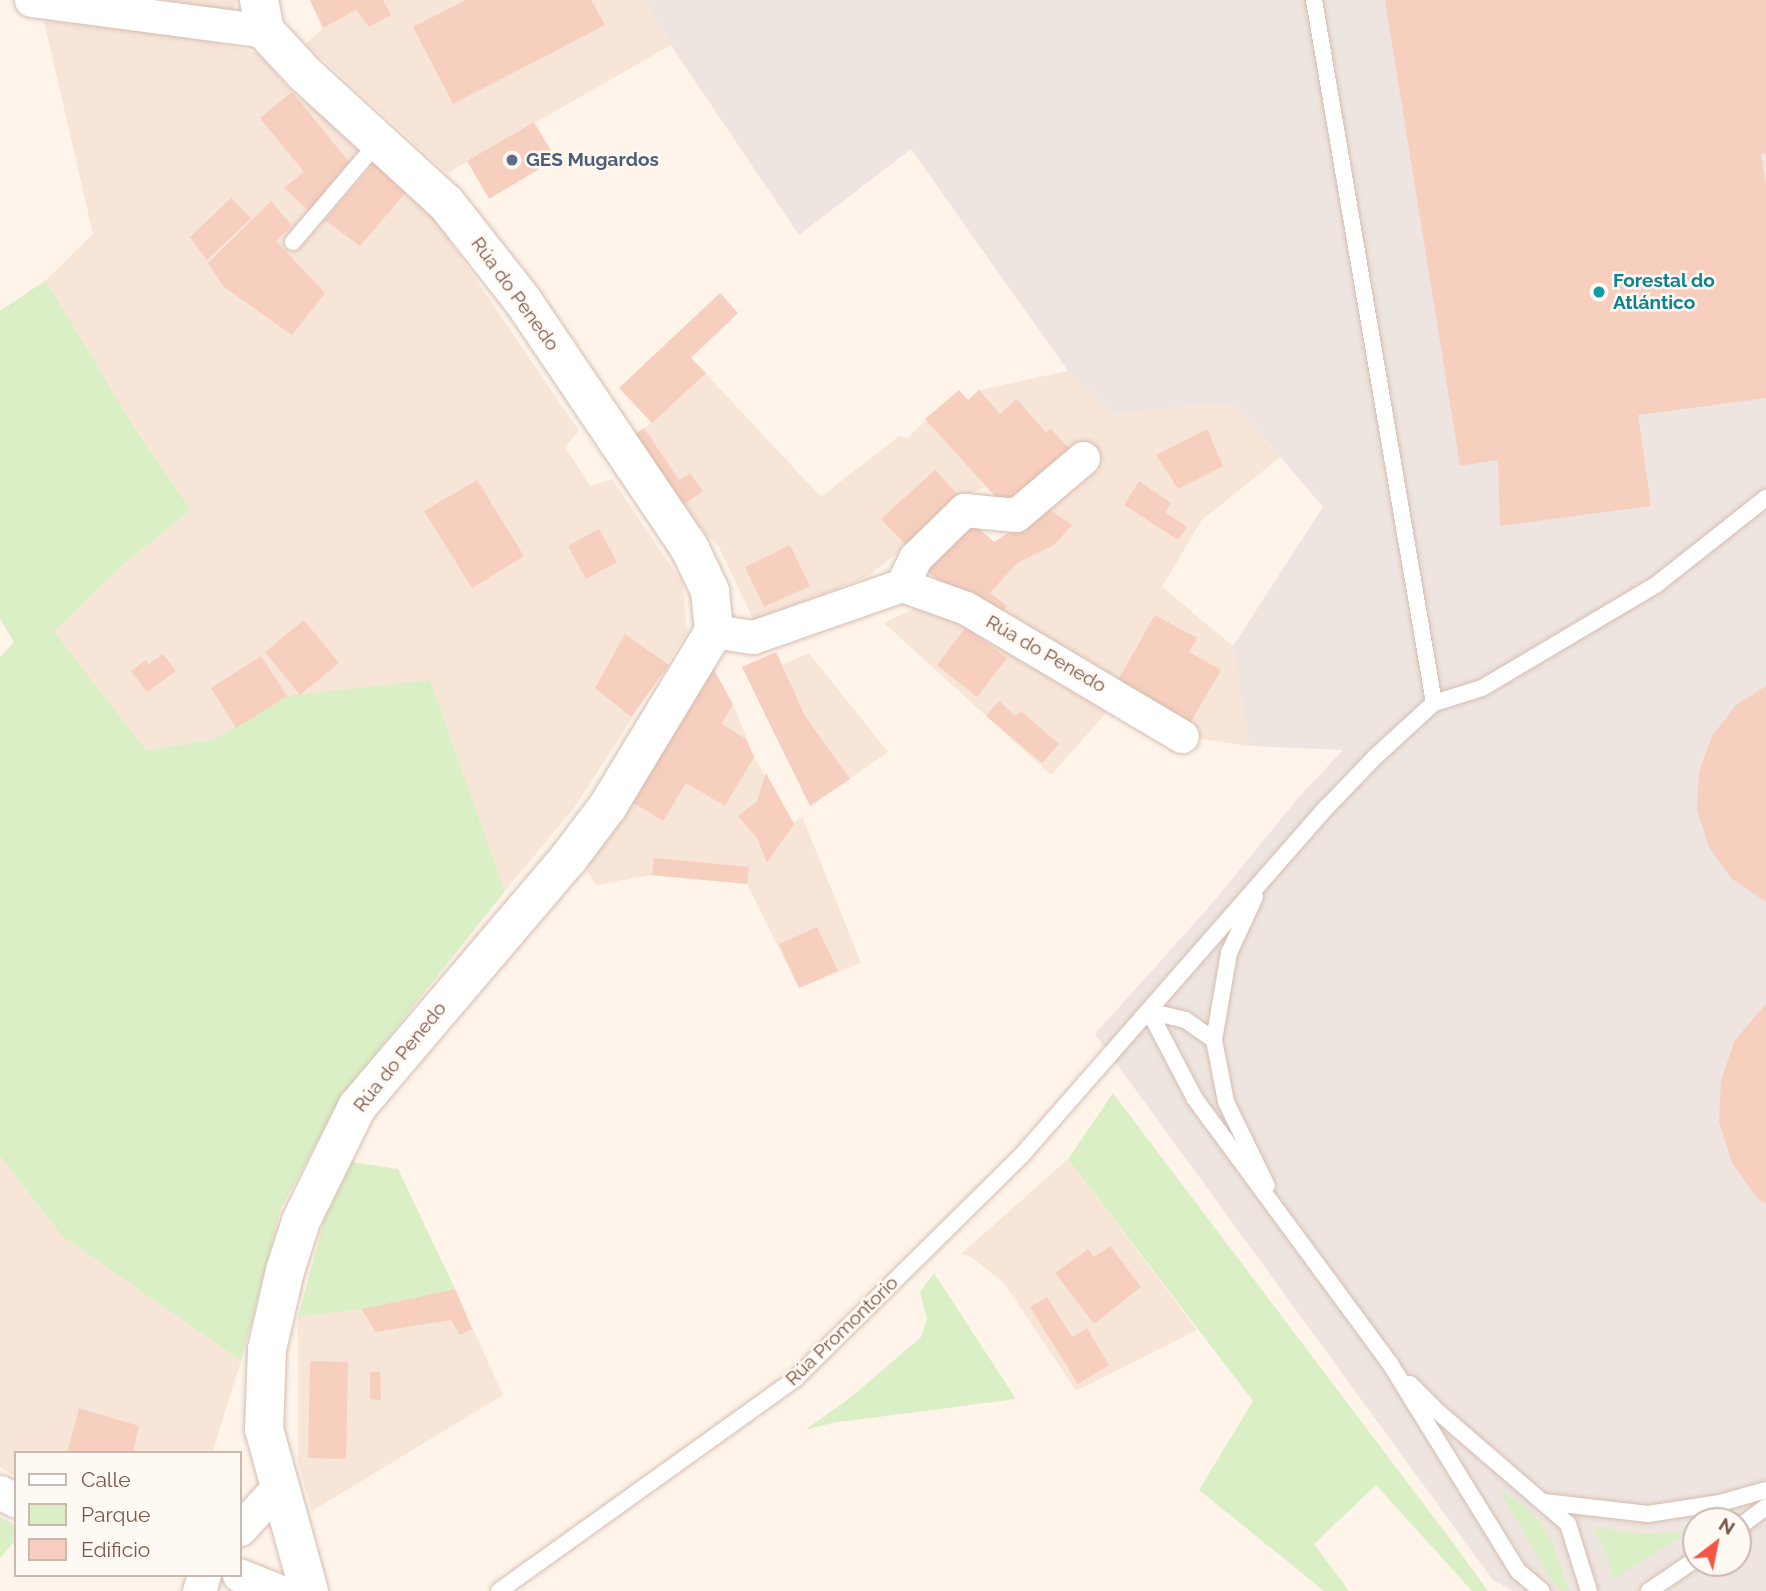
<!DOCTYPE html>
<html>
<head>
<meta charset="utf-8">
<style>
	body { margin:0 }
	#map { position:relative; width:1766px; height:1591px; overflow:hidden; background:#fef4ea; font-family:Raleway,sans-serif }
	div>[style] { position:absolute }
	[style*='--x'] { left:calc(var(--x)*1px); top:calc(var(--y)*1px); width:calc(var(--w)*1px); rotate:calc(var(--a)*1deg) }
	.residential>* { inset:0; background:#f7e5d8 }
	.industrial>* { inset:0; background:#eee5e0 }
	.green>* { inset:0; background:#dbefc6 }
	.building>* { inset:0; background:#f7cfbf }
	.roads { filter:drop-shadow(0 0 2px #d5bdb0) drop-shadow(0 0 2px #d5bdb0) }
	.service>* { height:16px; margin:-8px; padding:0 8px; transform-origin:8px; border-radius:8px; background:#fff }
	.minor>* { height:33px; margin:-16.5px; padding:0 16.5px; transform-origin:16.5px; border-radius:16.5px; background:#fff }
	.tertiary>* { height:38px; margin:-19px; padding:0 19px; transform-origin:19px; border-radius:19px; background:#fff }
	.dots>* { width:19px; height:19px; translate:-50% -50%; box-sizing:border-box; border:4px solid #fff9f3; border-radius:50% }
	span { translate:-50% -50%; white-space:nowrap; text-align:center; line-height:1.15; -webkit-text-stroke:5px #fff9f3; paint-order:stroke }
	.service-label { font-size:19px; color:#4e5e75; font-weight:700 }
	.left { translate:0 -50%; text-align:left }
	.culture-label { font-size:19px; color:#0d838f; font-weight:700 }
	.street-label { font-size:19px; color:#7e5649 }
	.legend { position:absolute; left:14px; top:1451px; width:228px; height:126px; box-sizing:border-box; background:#fff9f3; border:2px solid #cbb8af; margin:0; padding:9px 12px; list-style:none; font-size:21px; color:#7e5649 }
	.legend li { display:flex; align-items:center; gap:14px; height:35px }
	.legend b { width:35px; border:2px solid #cbb8af }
	.north { position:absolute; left:1682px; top:1507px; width:70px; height:70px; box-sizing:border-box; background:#fff9f3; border:2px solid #cbb8af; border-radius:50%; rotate:32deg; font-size:19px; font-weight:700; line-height:28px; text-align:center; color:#7e5649 }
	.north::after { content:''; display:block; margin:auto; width:24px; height:32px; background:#f35744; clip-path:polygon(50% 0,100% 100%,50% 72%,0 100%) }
</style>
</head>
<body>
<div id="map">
	<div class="residential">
		<div style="clip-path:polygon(145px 0,238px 0,230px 15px)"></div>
		<div style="clip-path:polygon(310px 0,645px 0,671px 45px,447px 173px,306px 44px,323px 28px)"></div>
		<div style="clip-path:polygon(44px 21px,175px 33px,258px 53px,292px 92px,378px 159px,425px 205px,579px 431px,565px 447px,590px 486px,612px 479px,683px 584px,687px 633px,574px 808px,505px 891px,430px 680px,215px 739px,146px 750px,54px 631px,125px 563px,191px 510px,137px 432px,46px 280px,93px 234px)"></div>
		<div style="clip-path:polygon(720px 293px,738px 313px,691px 358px,821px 497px,899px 436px,907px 438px,959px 390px,968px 400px,979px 390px,1068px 371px,1114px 415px,1205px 404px,1237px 406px,1280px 457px,1201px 521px,1162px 587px,1233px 646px,1249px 746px,1182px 736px,949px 588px,924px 569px,969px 520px,994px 542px,1028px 521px,1044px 506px,1099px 470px,1083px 458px,1006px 508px,986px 487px,960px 497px,907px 546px,868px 576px,755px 623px,719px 547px,680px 507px,632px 436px,652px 423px,619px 388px)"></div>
		<div style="clip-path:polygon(923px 604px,1117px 701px,1051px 775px,884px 623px)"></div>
		<div style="clip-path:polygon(776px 652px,782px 665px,809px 653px,888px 752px,810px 806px,742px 667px)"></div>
		<div style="clip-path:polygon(733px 704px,754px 757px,794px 823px,802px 816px,861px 963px,799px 988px,747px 884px,652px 875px,596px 885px,583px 864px,632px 802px)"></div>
		<div style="clip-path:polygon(0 1156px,62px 1236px,241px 1361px,212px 1453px,16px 1453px,16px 1477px,0 1467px)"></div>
		<div style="clip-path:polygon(1068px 1159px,1197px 1330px,1076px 1391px,1004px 1283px,971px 1257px,961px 1254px)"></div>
		<div style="clip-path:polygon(455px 1289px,503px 1395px,312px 1511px,298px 1462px,298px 1317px,362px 1309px)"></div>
	</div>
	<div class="industrial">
		<div style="clip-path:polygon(evenodd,645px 0,1766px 0,1766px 1591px,1513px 1591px,1492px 1579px,1095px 1034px,1209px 907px,1299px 797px,1343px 750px,1249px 746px,1233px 646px,1323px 507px,1237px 406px,1205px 404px,1114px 415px,1068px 371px,911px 149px,799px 235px,676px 53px,645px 0,1696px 1521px,1738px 1521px,1738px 1563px,1696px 1563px,1696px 1521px)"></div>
	</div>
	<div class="green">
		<div style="clip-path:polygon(46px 280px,137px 432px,191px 510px,125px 563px,54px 631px,146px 750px,215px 739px,287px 696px,430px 680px,505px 891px,344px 1093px,281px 1208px,241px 1361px,62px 1236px,0 1156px,0 657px,14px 642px,0 619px,0 311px)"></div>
		<div style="clip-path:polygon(1113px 1093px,1454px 1544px,1488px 1591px,1472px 1591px,1376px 1485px,1314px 1544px,1349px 1591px,1324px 1591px,1199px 1490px,1253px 1401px,1068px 1159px)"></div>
		<div style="clip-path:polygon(352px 1162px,398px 1169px,455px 1289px,362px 1309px,298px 1317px,325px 1217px)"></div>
		<div style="clip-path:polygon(934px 1273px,1016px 1399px,832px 1423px,805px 1430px,850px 1398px,921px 1337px,927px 1319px,920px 1292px)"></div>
		<div style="clip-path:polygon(1499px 1490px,1527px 1508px,1540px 1522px,1553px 1544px,1569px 1591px,1561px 1591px,1549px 1576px)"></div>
		<div style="clip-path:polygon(0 1517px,16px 1525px,16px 1540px,0 1558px)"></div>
		<div style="clip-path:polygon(1593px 1527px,1640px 1534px,1689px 1532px,1612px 1580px,1609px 1562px)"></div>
	</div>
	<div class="building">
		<div style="clip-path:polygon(310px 0,383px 0,391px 15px,369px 27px,356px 10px,323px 28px)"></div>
		<div style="clip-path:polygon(466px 0,591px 0,605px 25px,453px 104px,413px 27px)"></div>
		<div style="clip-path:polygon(1385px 0,1766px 0,1766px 153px,1761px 154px,1766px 186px,1766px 398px,1638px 415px,1651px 506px,1500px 526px,1498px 460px,1460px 466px)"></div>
		<div style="clip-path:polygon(292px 92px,349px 162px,309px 211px,284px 188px,304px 172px,260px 118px)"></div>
		<div style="clip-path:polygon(534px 122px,556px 159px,489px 199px,467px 161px)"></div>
		<div style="clip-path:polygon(378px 159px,409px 189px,360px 246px,325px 220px)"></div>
		<div style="clip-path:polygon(231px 198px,251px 218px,207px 260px,190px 237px)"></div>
		<div style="clip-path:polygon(271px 201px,292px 226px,276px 241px,325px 293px,292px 335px,224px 287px,208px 263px)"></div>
		<div style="clip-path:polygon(720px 293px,738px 313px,691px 358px,706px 373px,652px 423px,619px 388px)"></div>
		<div style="clip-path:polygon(959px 390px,968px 400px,979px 390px,1000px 414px,1017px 399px,1046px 433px,1050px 428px,1071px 450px,1006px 508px,925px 419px)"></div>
		<div style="clip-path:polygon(644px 428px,679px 480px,690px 473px,703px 491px,680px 507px,632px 436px)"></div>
		<div style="clip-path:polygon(1207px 429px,1223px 466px,1178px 489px,1156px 455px)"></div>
		<div style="clip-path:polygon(935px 470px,960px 497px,907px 546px,881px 519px)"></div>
		<div style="clip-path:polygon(477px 480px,524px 556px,472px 588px,424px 511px)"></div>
		<div style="clip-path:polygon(1139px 481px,1171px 503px,1165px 512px,1187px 527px,1178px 540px,1124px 505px)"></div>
		<div style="clip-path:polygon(1044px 506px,1072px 525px,1054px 545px,1017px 563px,990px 593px,1007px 606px,999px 617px,949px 588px,924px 569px,969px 520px,994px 542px,1028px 521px)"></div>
		<div style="clip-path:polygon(599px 529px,617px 562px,586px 579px,568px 546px)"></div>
		<div style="clip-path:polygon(790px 545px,810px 586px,764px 607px,745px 567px)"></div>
		<div style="clip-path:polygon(1155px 615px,1197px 638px,1189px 652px,1221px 670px,1190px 723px,1117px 682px)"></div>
		<div style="clip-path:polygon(304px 620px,339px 663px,300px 695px,265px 652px)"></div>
		<div style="clip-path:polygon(966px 627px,1007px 658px,977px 697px,937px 665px)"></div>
		<div style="clip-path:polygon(625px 634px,669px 665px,631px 717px,595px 688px)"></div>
		<div style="clip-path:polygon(776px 652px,805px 716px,850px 779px,810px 806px,742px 667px)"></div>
		<div style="clip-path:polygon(163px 654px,176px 671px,147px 692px,131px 671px,146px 660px,149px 664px)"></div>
		<div style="clip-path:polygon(261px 656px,287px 696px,236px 728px,211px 688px)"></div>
		<div style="clip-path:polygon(713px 668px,733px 704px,722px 724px,746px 739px,754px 757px,725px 806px,686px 783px,663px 821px,632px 802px)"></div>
		<div style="clip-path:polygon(1766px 686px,1766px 902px,1732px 879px,1709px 847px,1697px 810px,1699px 772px,1712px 736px,1736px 705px)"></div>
		<div style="clip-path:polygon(999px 701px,1015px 716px,1021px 711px,1059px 744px,1042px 763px,986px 716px)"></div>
		<div style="clip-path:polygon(766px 773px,794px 824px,767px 863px,757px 838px,738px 816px,757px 801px)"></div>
		<div style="clip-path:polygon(654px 858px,749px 867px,747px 884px,652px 875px)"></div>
		<div style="clip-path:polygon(817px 927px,838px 971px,799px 988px,779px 944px)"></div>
		<div style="clip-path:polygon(1766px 1004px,1766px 1204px,1757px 1198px,1732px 1163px,1719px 1122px,1721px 1080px,1735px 1040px)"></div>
		<div style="clip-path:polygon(1110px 1246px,1141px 1287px,1094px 1324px,1055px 1273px,1088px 1249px,1094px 1257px)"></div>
		<div style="clip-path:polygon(455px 1289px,472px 1329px,460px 1335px,451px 1320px,375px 1332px,362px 1309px)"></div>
		<div style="clip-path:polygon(1047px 1297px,1072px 1337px,1087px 1328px,1109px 1365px,1078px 1384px,1030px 1307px)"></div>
		<div style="clip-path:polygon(310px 1361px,348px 1362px,346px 1459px,308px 1458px)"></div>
		<div style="clip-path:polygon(370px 1372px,380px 1372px,381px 1400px,370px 1399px)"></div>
		<div style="clip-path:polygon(79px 1408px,139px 1426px,133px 1453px,67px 1453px)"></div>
	</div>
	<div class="roads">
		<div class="service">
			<div style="--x:1314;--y:0;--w:713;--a:80.31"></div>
			<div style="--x:293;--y:242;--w:133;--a:-49.6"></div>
			<div style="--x:1255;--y:897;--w:62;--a:114.9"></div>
			<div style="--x:1229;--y:953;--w:88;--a:99.8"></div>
			<div style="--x:1214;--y:1040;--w:63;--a:79"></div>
			<div style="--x:1226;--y:1102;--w:93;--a:64"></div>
			<div style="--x:1214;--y:1040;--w:35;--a:-145"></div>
			<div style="--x:1185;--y:1020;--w:37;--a:-166"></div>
			<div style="--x:1149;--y:1011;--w:99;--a:62.4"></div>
			<div style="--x:1195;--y:1099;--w:327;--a:53.6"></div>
			<div style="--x:1389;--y:1362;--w:246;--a:58.3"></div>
			<div style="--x:1518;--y:1571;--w:31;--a:40"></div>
			<div style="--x:1410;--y:1384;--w:38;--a:45"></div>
			<div style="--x:1437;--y:1411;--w:173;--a:40.8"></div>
			<div style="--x:1568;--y:1524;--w:70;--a:72.6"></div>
			<div style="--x:1544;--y:1502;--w:105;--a:6.6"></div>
			<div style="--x:1648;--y:1514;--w:73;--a:-8.7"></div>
			<div style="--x:1720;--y:1503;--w:48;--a:-15.8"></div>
			<div style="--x:1738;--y:1528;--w:35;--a:-37"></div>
			<div style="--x:499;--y:1591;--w:365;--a:-35.6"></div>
			<div style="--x:796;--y:1378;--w:317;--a:-44.6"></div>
			<div style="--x:1022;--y:1155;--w:463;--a:-48.8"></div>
			<div style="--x:1327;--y:807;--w:69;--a:-46.2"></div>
			<div style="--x:1375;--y:757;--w:80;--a:-42.5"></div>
			<div style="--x:1434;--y:703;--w:50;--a:-17.4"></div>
			<div style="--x:1482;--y:688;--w:204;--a:-30.7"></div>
			<div style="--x:1657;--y:584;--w:139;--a:-38.3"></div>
			<div style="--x:1649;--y:1591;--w:57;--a:-34.2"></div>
		</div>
		<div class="minor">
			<div style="--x:31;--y:0;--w:236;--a:7.5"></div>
			<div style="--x:902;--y:585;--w:30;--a:-64"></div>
			<div style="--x:915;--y:558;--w:69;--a:-44.4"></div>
			<div style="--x:964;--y:510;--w:52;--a:5.5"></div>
			<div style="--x:1016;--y:515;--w:88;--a:-40.4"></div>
			<div style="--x:714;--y:631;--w:39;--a:9"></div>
			<div style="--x:753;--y:637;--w:158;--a:-19.2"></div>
			<div style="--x:902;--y:585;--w:68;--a:19.8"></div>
			<div style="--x:966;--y:608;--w:251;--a:30.7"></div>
			<div style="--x:0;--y:1492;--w:18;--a:29"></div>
			<div style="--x:240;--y:1529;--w:59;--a:-47.7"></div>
			<div style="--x:239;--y:1575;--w:43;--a:21.8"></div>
			<div style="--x:199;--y:1591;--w:17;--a:-73"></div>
		</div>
		<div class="tertiary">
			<div style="--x:259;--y:0;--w:32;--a:79"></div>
			<div style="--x:265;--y:31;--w:59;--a:47.1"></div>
			<div style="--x:305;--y:74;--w:191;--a:42.5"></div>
			<div style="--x:446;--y:203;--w:125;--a:51.8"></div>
			<div style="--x:523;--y:301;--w:299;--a:56"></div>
			<div style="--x:690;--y:549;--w:47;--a:64.5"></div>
			<div style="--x:710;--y:591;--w:40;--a:84.3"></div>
			<div style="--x:714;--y:631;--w:205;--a:121.2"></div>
			<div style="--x:608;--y:806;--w:66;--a:127"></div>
			<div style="--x:568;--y:859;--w:326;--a:130.4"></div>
			<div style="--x:357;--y:1107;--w:127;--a:116.2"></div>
			<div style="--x:301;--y:1221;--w:52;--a:107.7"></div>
			<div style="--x:285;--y:1271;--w:80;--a:103"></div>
			<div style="--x:267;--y:1349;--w:80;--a:92.1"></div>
			<div style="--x:264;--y:1429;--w:168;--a:74.5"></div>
		</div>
	</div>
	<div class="dots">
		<div style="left:512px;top:160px;background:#5c6f8a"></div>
		<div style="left:1599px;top:292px;background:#0f9aa8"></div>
	</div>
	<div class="service-label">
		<span class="left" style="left:526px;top:160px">GES Mugardos</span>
	</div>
	<div class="culture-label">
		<span class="left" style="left:1613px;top:292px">Forestal do<br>Atlántico</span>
	</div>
	<div class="street-label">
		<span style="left:515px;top:294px;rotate:54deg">Rúa do Penedo</span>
		<span style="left:1046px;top:654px;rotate:30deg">Rúa do Penedo</span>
		<span style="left:400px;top:1057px;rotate:-51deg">Rúa do Penedo</span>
		<span style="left:842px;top:1331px;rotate:-44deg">Rúa Promontorio</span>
	</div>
	<ul class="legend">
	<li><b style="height:9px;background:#fff"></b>Calle</li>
	<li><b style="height:19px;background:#dbefc6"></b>Parque</li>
	<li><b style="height:19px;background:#f7cfbf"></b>Edificio</li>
	</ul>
	<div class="north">N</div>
</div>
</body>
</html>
